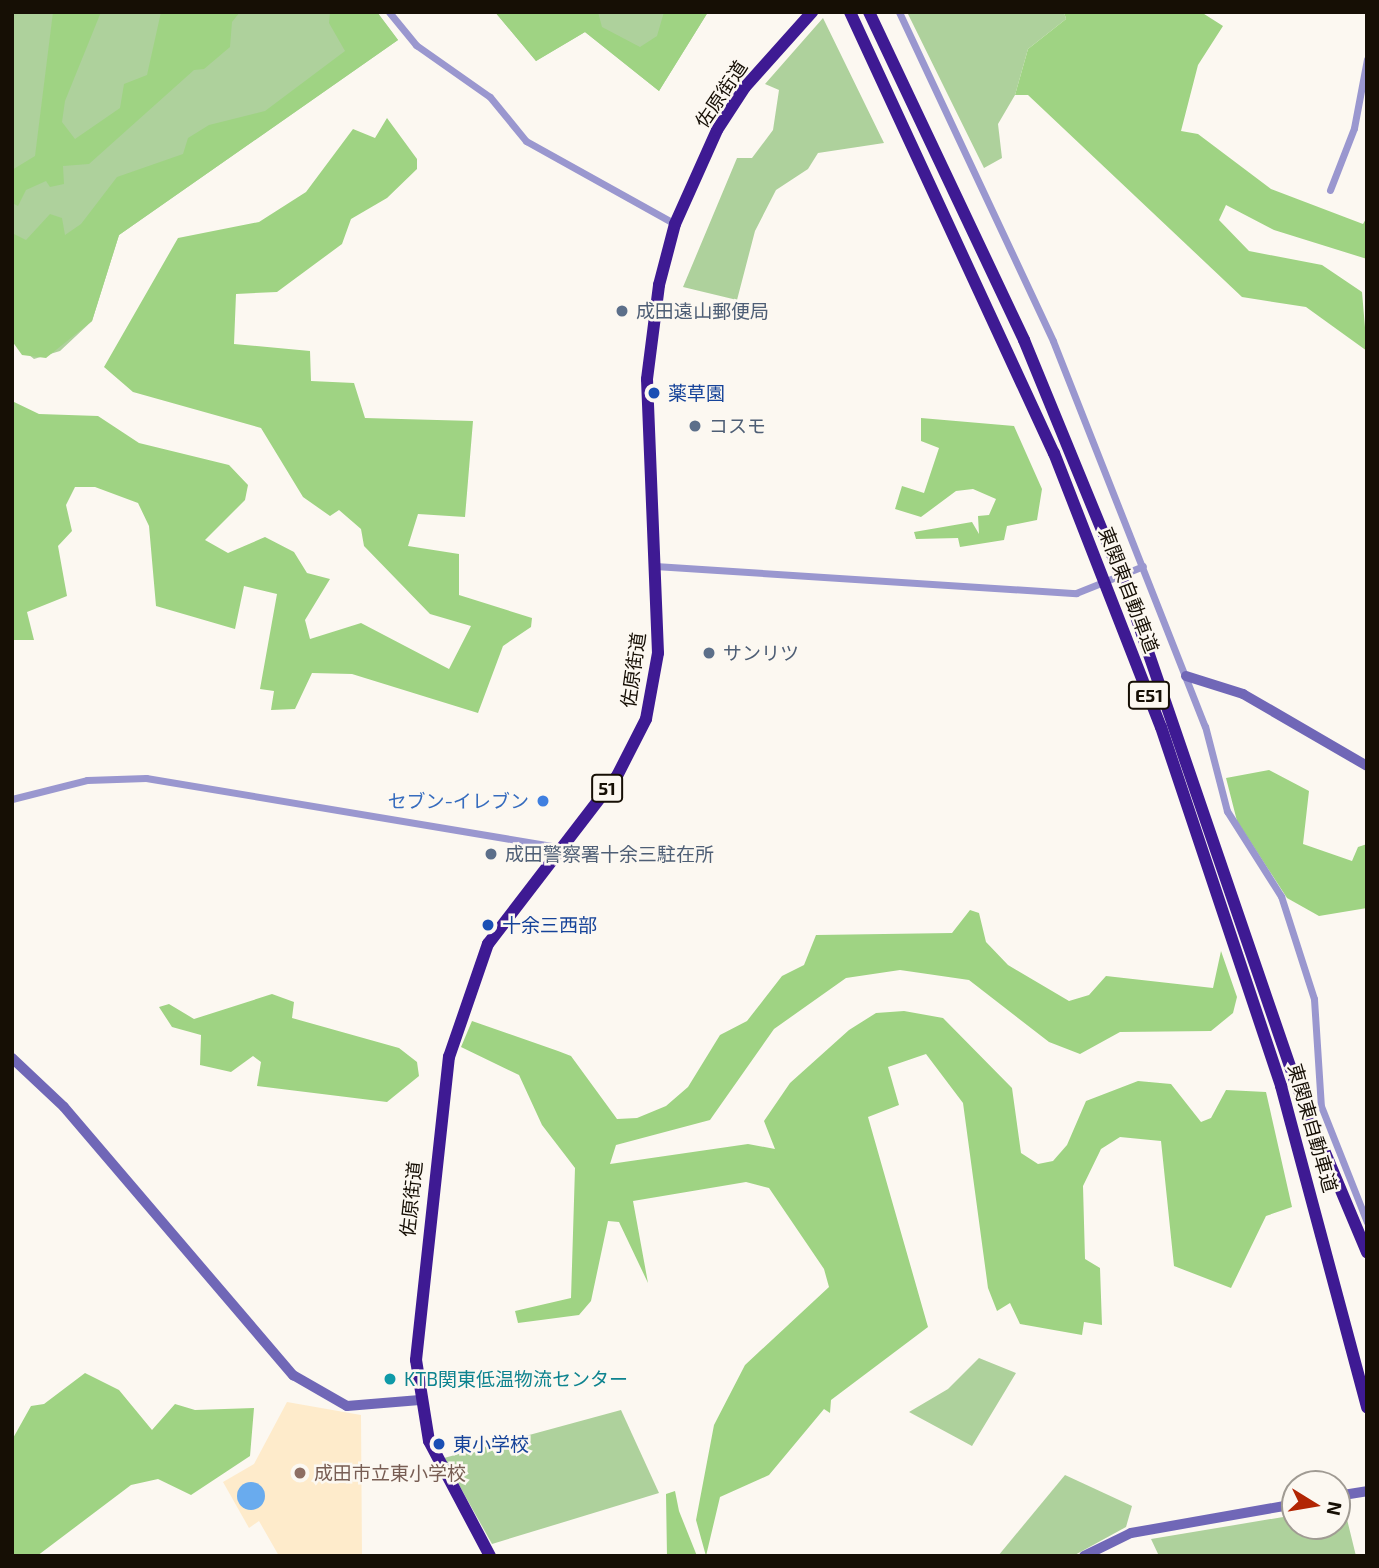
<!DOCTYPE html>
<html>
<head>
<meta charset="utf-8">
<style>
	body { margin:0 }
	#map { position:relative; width:1379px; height:1568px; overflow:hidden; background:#fcf8f1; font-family:"Exo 2","Noto Sans JP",sans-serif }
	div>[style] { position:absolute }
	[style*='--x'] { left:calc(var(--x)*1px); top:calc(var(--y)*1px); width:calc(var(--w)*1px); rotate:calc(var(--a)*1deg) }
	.built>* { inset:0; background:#feebcb }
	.green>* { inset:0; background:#aed19c }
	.forest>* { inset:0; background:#9fd383 }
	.water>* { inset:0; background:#69abee }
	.round { border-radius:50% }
	.street>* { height:7px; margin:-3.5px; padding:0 3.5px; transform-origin:3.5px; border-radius:3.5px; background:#9a97cf }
	.secondary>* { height:10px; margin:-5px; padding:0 5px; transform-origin:5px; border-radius:5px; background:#7067b7 }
	.highway>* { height:12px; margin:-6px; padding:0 6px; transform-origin:6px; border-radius:6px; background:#3e1a93 }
	.dots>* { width:19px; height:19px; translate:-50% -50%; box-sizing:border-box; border:4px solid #fcf8f1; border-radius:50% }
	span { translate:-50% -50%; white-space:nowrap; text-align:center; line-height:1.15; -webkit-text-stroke:5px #fcf8f1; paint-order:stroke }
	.shield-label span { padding:2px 5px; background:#fcf8f1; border:2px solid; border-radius:5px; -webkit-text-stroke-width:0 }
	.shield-label { font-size:18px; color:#160f05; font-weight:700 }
	.street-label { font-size:19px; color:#160f05 }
	.service-label { font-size:19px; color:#4e5e75 }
	.left { translate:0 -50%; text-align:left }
	.transit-label { font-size:19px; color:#164399 }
	.shop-label { font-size:19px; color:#366cbe }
	.right { translate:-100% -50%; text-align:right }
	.culture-label { font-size:19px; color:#0d838f }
	.education-label { font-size:19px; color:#785e54 }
	.frame { position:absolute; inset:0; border:14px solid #160f05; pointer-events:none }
	.north { position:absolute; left:1281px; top:1470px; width:70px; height:70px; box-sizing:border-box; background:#fcf8f1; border:2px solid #a09b93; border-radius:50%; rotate:101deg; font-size:19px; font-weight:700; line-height:28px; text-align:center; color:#160f05 }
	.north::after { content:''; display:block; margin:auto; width:24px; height:32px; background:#b22604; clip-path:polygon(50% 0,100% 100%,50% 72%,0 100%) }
</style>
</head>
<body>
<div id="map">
	<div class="built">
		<div style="clip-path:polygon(287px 1402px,361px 1415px,362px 1556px,279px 1556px,259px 1521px,249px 1528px,223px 1482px,254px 1464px)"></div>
	</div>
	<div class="green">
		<div style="clip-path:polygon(12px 12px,377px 12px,398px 40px,119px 235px,92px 321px,60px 351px,34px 359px,12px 341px)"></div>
		<div style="clip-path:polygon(495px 12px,708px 12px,659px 91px,585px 32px,536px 61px)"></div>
		<div style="clip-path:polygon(907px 12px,1064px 12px,1066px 19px,1028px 49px,1015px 95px,998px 124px,1002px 158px,984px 168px)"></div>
		<div style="clip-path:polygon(823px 18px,884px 143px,818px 153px,808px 169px,776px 190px,755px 231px,737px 300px,683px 287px,737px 158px,752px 158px,773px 130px,779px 90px,765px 84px)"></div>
		<div style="clip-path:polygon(979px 1358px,1016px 1373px,972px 1446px,909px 1412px,948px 1389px)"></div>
		<div style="clip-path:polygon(621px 1410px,659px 1493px,492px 1544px,444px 1458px)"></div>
		<div style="clip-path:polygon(1065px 1475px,1132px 1506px,1126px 1527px,1073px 1556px,998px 1556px)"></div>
		<div style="clip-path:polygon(1344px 1507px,1356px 1556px,1159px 1556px,1151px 1539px,1295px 1515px,1295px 1526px,1337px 1526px,1337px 1508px)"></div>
	</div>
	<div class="forest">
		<div style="clip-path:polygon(53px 12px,101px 12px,65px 101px,62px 122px,75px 139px,120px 108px,124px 84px,147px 75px,161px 12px,240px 12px,232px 22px,230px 47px,204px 69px,194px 70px,89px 164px,63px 166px,64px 184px,50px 187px,46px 181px,26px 190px,18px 206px,12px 203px,12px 170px,35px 156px)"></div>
		<div style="clip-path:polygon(330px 12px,377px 12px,398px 40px,119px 235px,92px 321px,46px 358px,22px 355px,12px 341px,12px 233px,26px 240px,50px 214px,62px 218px,65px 235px,81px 224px,117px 177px,183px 154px,188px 138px,209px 125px,265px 111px,345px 51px,329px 23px)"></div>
		<div style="clip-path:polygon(495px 12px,598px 12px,602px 27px,640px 47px,657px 36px,664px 12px,708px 12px,659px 91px,585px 32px,536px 61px)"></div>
		<div style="clip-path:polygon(1064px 12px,1201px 12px,1223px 26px,1198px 65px,1181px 131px,1198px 134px,1271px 189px,1363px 224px,1367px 217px,1367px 259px,1274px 230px,1226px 205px,1219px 220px,1249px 251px,1322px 265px,1362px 292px,1367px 351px,1306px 307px,1242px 297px,1028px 95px,1015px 95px,1028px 49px,1066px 19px)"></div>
		<div style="clip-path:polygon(387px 118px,417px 159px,417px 169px,387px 198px,351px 219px,342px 244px,277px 292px,236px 294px,234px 344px,310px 351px,311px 381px,354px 383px,365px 418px,473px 421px,465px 517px,418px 514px,408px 546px,459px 554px,459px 595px,532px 618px,531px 627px,503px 646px,478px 713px,352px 674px,312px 673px,295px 709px,271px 710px,274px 691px,260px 689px,277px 594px,244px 586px,235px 629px,156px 606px,149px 526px,138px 503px,95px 487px,75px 487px,66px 505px,72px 531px,58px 546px,67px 596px,27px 612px,34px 640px,12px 640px,12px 401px,39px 414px,98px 416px,139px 443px,229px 465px,248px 485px,245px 500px,205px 540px,228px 553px,265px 537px,294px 552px,307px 573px,330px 579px,305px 620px,310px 639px,361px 623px,449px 669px,471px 626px,430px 614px,364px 546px,361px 529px,339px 510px,330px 516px,303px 497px,261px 428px,133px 392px,104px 367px,178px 238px,259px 222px,306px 192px,353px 129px,375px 138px)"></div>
		<div style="clip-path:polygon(921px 418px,1014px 426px,1042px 489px,1037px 520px,1007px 526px,1004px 540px,960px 547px,958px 538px,916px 539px,914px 532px,972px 522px,979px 534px,978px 516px,989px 515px,996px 499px,973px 489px,956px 491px,921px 517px,895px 509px,902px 486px,924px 493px,939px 448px,921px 441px)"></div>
		<div style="clip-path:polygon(1269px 770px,1309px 791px,1303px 844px,1352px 861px,1358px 847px,1367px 844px,1367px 908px,1319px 916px,1287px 898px,1237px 821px,1226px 778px)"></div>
		<div style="clip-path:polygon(970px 910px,979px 913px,986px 942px,1008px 965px,1069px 1001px,1089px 995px,1106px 976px,1213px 988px,1221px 951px,1237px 997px,1233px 1013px,1211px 1031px,1120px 1032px,1080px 1054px,1049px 1042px,969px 980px,900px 970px,846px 978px,774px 1029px,710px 1120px,616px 1145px,610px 1164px,748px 1144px,775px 1149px,764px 1121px,790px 1083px,849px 1030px,876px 1013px,904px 1011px,943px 1018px,1012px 1088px,1021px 1153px,1038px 1164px,1053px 1161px,1067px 1145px,1086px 1101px,1138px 1081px,1171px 1084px,1201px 1122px,1211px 1118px,1226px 1090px,1266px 1092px,1292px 1207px,1266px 1216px,1231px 1288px,1174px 1266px,1161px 1141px,1120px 1137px,1101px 1149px,1083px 1186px,1085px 1259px,1100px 1268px,1102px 1325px,1084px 1322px,1082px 1335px,1020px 1324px,1010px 1303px,997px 1311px,988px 1288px,963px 1103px,926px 1054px,888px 1067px,899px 1105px,868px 1117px,928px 1327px,831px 1400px,830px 1413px,824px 1409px,769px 1475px,720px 1497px,706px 1556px,696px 1520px,714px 1425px,745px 1365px,829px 1287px,824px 1269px,769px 1188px,746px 1182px,633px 1201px,648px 1283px,619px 1222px,608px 1221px,591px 1301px,579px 1315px,518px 1323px,515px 1311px,571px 1298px,575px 1168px,542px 1125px,519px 1075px,461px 1047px,472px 1021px,558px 1051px,571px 1056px,617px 1119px,637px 1118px,666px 1106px,688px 1087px,720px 1035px,747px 1021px,782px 976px,804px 965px,816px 935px,952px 933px)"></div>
		<div style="clip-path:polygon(272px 994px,294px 1002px,292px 1018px,399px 1048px,417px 1062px,419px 1076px,387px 1102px,257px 1086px,261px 1062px,253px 1056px,231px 1072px,200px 1065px,201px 1035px,172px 1027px,159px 1007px,169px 1004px,194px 1019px)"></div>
		<div style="clip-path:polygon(85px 1373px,119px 1390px,152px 1430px,175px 1404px,195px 1410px,254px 1408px,250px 1456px,191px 1495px,158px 1479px,131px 1485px,37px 1556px,12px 1556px,12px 1440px,31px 1406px,44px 1404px)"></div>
		<div style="clip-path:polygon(675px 1491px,679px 1511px,697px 1556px,667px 1556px,666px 1494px)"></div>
	</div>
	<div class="water">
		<div class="round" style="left:237px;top:1482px;width:28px;height:28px"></div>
	</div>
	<div class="street">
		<div style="--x:389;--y:12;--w:43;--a:50.7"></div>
		<div style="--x:416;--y:45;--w:90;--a:35.1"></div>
		<div style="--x:490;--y:97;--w:57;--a:50.7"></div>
		<div style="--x:526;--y:141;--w:171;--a:29.1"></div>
		<div style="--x:899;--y:12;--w:363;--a:64.9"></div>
		<div style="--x:1053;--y:341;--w:414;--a:68.5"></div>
		<div style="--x:1205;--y:726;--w:88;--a:75.5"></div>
		<div style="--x:1227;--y:811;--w:101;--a:57.6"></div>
		<div style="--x:1281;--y:896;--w:108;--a:72.2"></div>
		<div style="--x:1314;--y:999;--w:107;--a:86.3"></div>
		<div style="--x:1321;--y:1106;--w:125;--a:68.4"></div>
		<div style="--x:1330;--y:190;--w:66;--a:-68.8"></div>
		<div style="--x:1354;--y:128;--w:70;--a:-79.3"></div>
		<div style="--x:655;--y:566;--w:422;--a:3.7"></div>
		<div style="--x:1076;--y:593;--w:72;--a:-21.9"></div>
		<div style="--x:12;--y:799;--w:77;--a:-14.2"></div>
		<div style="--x:87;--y:780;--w:59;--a:-1.9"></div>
		<div style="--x:146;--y:778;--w:419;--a:9.5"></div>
	</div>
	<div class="secondary">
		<div style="--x:1186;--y:676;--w:60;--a:17.5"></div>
		<div style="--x:1243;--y:694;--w:143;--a:30.1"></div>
		<div style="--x:12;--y:1058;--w:71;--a:43.3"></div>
		<div style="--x:64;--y:1107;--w:353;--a:49.5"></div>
		<div style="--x:293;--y:1375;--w:62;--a:29.9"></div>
		<div style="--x:347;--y:1406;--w:73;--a:-4.7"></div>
		<div style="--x:1337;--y:1496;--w:30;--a:-9"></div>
		<div style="--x:1084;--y:1556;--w:52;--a:-26.1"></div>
		<div style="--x:1131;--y:1533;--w:167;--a:-10"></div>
	</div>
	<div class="highway">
		<div style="--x:850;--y:12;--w:486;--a:65.2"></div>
		<div style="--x:1054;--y:453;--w:294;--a:68.7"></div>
		<div style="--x:1161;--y:727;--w:379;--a:71.5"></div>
		<div style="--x:1281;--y:1086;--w:333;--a:75"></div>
		<div style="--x:869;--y:12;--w:363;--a:64.7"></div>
		<div style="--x:1024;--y:340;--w:280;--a:67.7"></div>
		<div style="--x:1130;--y:599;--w:509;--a:71.1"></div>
		<div style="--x:1295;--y:1081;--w:186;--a:67.2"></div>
		<div style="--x:490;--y:1556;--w:130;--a:-117.9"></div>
		<div style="--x:429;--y:1441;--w:82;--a:-99.1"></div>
		<div style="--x:416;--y:1360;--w:305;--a:-83.8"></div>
		<div style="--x:449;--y:1057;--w:120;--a:-71"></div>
		<div style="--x:488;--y:944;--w:212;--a:-52.5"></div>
		<div style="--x:617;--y:776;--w:64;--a:-63"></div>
		<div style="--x:646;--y:719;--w:67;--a:-79.7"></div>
		<div style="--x:658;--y:653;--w:274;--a:-92.3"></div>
		<div style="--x:647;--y:379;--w:95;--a:-82.7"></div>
		<div style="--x:659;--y:285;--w:63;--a:-75.3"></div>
		<div style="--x:675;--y:224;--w:103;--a:-65.9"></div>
		<div style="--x:717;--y:130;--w:51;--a:-56.9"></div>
		<div style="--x:745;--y:87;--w:101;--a:-48.2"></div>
	</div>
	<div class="dots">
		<div style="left:622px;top:311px;background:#5c6f8a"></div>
		<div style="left:654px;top:393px;background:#1a4fb4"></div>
		<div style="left:695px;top:426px;background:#5c6f8a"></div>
		<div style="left:709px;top:653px;background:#5c6f8a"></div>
		<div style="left:543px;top:801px;background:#3f7fe0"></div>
		<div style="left:491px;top:854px;background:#5c6f8a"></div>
		<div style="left:488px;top:925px;background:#1a4fb4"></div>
		<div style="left:390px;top:1379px;background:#0f9aa8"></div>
		<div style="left:439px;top:1444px;background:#1a4fb4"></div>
		<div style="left:300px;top:1473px;background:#8d6e63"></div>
	</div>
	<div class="shield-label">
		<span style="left:1149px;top:695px">E51</span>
		<span style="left:607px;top:788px">51</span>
	</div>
	<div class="street-label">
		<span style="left:721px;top:94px;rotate:-56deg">佐原街道</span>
		<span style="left:1129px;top:590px;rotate:69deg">東関東自動車道</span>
		<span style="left:633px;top:670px;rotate:-82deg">佐原街道</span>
		<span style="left:1313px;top:1128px;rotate:74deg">東関東自動車道</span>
		<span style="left:411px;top:1199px;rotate:-84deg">佐原街道</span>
	</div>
	<div class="service-label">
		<span class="left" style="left:636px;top:311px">成田遠山郵便局</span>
		<span class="left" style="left:709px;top:426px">コスモ</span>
		<span class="left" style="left:723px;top:653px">サンリツ</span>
		<span class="left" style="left:505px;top:854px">成田警察署十余三駐在所</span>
	</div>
	<div class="transit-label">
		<span class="left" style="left:668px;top:393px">薬草園</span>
		<span class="left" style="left:502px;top:925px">十余三西部</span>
		<span class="left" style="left:453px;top:1444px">東小学校</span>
	</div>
	<div class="shop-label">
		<span class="right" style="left:529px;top:801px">セブン-イレブン</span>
	</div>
	<div class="culture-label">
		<span class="left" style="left:404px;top:1379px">KTB関東低温物流センター</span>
	</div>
	<div class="education-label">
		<span class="left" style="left:314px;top:1473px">成田市立東小学校</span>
	</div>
	<div class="frame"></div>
	<div class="north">N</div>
</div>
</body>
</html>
